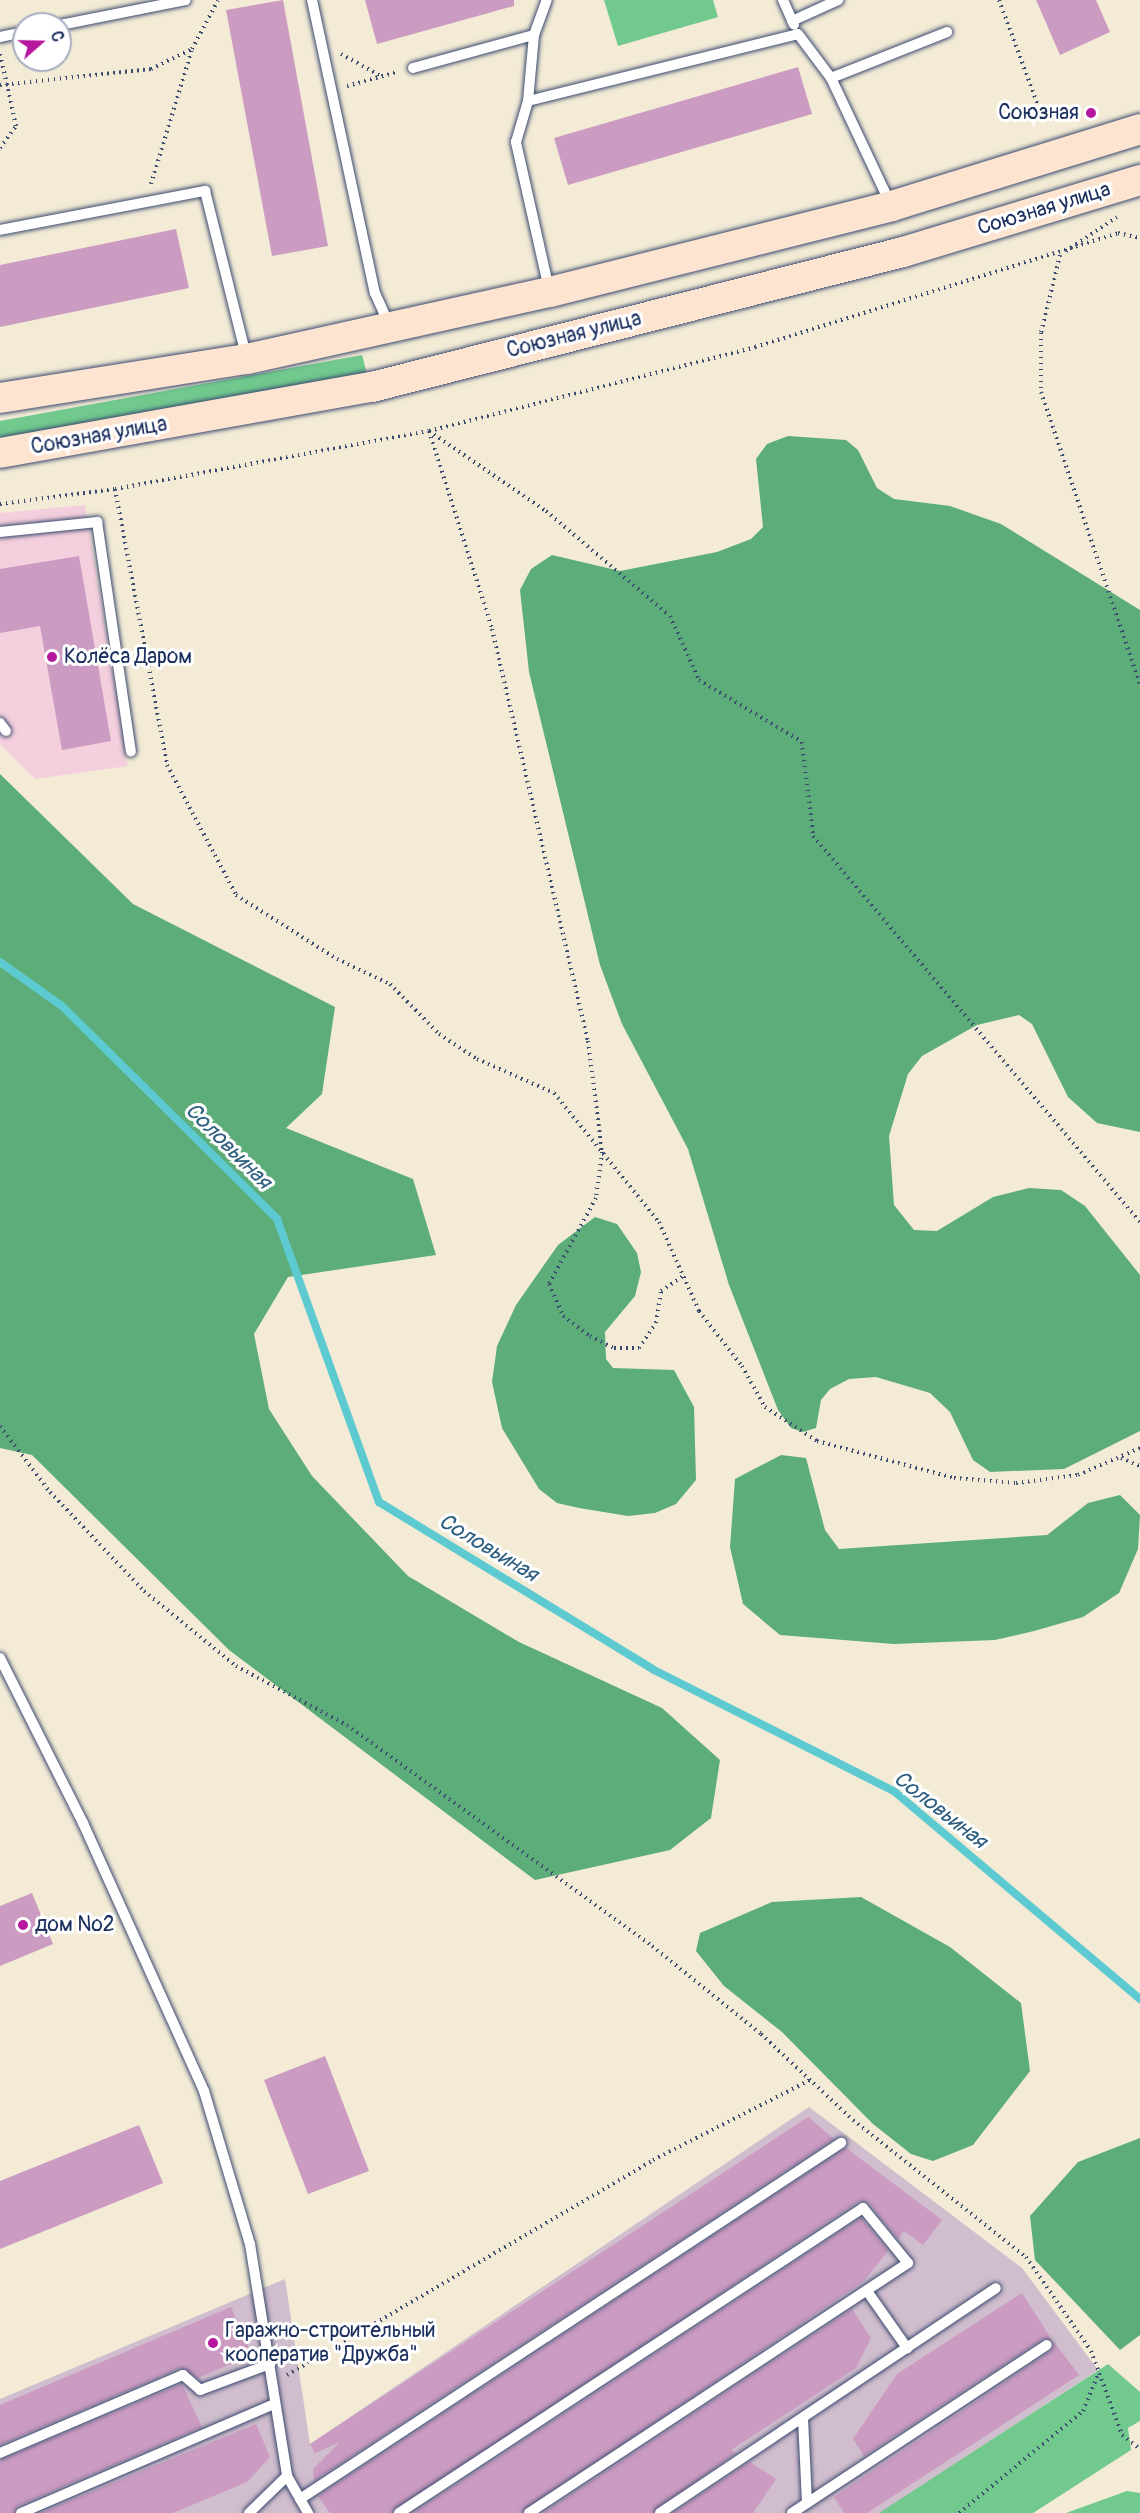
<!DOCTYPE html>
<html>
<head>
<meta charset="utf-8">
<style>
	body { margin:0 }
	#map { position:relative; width:1140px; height:2513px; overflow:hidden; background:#f3ebd6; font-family:Pangolin,sans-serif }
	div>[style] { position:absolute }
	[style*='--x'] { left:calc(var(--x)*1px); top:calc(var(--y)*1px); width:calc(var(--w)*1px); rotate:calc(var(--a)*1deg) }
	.built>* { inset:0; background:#f4cfdd }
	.industrial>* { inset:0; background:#d0bdcd }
	.green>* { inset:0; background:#71c98e }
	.forest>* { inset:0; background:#5cad79 }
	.stream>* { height:8px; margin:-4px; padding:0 4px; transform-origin:4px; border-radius:4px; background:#5ccad0 }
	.building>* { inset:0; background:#cb9bc1 }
	.path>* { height:4px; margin-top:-2px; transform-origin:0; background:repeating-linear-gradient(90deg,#3b4b70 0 1.5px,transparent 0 6px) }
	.roads { filter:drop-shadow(0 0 2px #3b4b70) drop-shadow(0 0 2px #3b4b70) }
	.service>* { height:10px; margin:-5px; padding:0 5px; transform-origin:5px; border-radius:5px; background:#fff }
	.secondary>* { height:30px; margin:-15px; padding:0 15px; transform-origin:15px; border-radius:15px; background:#fde4d1 }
	.dots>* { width:16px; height:16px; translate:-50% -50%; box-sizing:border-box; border:3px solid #fff; border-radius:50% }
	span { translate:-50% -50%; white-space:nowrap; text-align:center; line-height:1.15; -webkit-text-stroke:6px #fff; paint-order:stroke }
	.poi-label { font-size:21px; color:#1b2f5e }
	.right { translate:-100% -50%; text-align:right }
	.left { translate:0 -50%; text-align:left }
	.street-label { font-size:21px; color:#1b2f5e }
	.water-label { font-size:22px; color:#2e5e80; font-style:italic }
	.north { position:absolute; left:12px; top:12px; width:60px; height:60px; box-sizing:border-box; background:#fff; border:2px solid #a4acbf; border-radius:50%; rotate:70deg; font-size:16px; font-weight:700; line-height:24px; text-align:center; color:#1b2f5e }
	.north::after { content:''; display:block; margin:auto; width:21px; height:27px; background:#b5179e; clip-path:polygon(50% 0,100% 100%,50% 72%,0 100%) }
</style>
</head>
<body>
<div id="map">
	<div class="built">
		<div style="clip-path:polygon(85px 505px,128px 766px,35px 779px,0 744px,0 513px)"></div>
	</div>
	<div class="industrial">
		<div style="clip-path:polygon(809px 2107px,1022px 2268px,1098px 2370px,880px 2513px,0 2513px,0 2399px,285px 2279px,310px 2444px)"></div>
	</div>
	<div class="green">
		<div style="clip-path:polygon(604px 0,713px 0,718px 17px,618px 46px)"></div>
		<div style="clip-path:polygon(362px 355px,367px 374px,0 443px,0 421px)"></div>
		<div style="clip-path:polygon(1108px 2364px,1140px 2392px,1140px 2421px,1128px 2428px,1131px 2450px,1033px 2513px,879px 2513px)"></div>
		<div style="clip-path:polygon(1127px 2491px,1140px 2493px,1140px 2513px,1066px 2513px)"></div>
	</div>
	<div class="forest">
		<div style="clip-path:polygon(788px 436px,846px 440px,858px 450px,877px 488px,894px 499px,950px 506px,1001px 524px,1140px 610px,1140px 1132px,1097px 1123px,1068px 1097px,1032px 1024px,1019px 1015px,977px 1025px,922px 1056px,908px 1074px,889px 1136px,894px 1205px,914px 1230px,937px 1231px,993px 1197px,1029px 1188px,1061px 1190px,1085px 1206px,1140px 1275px,1140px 1431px,1064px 1469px,990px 1472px,973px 1460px,950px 1412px,930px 1393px,876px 1377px,849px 1379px,830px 1389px,821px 1400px,816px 1428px,803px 1432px,791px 1428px,778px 1410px,729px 1285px,688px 1149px,622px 1024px,600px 965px,529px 672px,520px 590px,531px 569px,552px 555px,620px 571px,717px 552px,751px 539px,763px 527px,756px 459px,767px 444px)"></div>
		<div style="clip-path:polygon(0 774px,133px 904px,335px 1007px,322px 1094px,286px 1128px,413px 1179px,436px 1255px,288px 1277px,254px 1334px,269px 1409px,312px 1476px,408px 1576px,519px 1642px,662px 1708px,720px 1760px,711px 1818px,670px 1850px,535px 1880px,229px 1650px,32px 1455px,0 1448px)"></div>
		<div style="clip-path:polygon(595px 1217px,617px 1224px,637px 1253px,641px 1272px,635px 1296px,605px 1332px,606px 1359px,613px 1368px,674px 1370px,694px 1407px,696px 1480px,676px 1504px,655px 1513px,628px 1516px,579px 1508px,557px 1503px,539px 1489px,502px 1428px,492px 1382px,497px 1346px,516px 1305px,558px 1245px)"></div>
		<div style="clip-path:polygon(781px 1455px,806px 1458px,825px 1530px,839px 1549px,1047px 1535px,1088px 1503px,1120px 1495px,1140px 1515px,1138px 1549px,1119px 1593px,1083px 1617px,1034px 1631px,995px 1640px,894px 1644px,780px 1635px,743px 1604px,730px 1547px,735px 1479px)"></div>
		<div style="clip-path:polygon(861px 1897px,950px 1947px,1021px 2003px,1030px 2071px,973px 2145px,933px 2161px,911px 2154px,873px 2124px,782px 2032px,724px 1986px,696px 1951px,700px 1933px,772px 1902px)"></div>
		<div style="clip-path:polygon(1140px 2138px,1140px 2335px,1120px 2350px,1035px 2260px,1030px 2216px,1078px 2162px)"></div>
	</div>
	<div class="stream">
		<div style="--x:0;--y:962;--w:76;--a:35.4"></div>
		<div style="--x:62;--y:1006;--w:303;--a:44.7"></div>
		<div style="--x:277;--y:1219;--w:301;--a:70.2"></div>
		<div style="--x:379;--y:1502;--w:322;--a:31.4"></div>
		<div style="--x:654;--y:1670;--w:270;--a:26.8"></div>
		<div style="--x:895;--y:1792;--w:321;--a:40.2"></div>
	</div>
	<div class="building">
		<div style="clip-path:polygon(283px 0,328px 246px,272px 256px,226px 10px)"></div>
		<div style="clip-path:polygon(365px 0,514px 0,514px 6px,377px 44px)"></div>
		<div style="clip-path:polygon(1036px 0,1096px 0,1110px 32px,1060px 55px)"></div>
		<div style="clip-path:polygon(798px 67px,812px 114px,568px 185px,554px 138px)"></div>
		<div style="clip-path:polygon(176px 229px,189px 288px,0 327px,0 265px)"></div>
		<div style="clip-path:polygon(79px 556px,111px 741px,62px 750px,40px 626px,0 633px,0 569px)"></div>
		<div style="clip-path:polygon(32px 1893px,53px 1944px,0 1966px,0 1906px)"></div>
		<div style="clip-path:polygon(325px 2056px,369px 2171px,308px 2194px,264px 2080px)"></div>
		<div style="clip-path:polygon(808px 2117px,834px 2139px,314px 2481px,313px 2469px,340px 2442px,315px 2453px,310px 2444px)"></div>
		<div style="clip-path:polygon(139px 2125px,163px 2183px,0 2249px,0 2181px)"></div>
		<div style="clip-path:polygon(846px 2148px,942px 2220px,923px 2245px,904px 2231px,898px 2239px,869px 2203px,859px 2201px,392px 2513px,330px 2513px,318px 2496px)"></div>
		<div style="clip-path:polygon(861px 2218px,888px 2251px,864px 2281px,522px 2513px,413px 2513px)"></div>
		<div style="clip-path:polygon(1022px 2293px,1052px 2340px,1043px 2339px,864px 2456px,853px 2439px,897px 2374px)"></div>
		<div style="clip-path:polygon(231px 2307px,252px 2355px,198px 2378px,180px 2368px,0 2445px,0 2405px)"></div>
		<div style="clip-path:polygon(852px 2309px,871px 2338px,856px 2368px,731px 2450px,736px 2453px,653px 2513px,543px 2513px)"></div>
		<div style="clip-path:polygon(1054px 2342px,1079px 2375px,867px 2513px,844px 2513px,834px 2497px,1051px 2351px)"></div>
		<div style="clip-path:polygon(182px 2384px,202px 2427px,18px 2506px,14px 2513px,0 2513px,0 2460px)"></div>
		<div style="clip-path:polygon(256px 2424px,270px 2457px,247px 2482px,173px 2513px,40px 2513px)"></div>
		<div style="clip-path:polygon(750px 2462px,776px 2479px,753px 2513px,673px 2513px)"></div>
	</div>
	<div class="path">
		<div style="--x:999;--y:0;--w:127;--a:69.7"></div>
		<div style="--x:341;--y:54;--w:46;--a:28.8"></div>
		<div style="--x:0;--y:85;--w:152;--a:-6"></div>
		<div style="--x:151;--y:69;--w:46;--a:-26"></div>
		<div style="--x:192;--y:49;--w:55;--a:-62"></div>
		<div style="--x:347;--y:86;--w:52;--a:-15.6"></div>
		<div style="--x:0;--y:148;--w:27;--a:-54"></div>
		<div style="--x:16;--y:126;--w:75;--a:-102.4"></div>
		<div style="--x:151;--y:184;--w:141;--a:-73.1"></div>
		<div style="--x:1066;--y:251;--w:61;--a:-33.7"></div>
		<div style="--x:1060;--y:255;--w:80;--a:103.7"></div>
		<div style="--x:1041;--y:333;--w:59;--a:90"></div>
		<div style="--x:1041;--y:392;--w:309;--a:71.3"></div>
		<div style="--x:429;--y:431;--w:208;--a:72.3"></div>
		<div style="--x:492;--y:629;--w:423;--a:76.9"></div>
		<div style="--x:588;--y:1041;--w:112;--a:82.8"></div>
		<div style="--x:602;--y:1152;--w:46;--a:97.4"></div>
		<div style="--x:596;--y:1198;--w:98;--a:118.7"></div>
		<div style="--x:549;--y:1284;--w:35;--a:66"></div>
		<div style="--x:563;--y:1316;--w:34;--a:37"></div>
		<div style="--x:590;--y:1336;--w:27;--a:27"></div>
		<div style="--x:614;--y:1348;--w:25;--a:0"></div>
		<div style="--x:639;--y:1348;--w:30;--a:-56"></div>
		<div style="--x:656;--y:1323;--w:32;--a:-81"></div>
		<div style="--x:661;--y:1291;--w:27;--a:-34"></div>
		<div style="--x:429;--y:431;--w:142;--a:34.4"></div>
		<div style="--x:546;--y:511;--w:162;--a:40.3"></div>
		<div style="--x:670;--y:616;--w:70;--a:65.6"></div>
		<div style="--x:699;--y:680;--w:120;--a:31"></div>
		<div style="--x:802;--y:742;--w:95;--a:83.3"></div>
		<div style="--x:813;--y:836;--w:506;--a:49.73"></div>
		<div style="--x:115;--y:489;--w:281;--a:79.3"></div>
		<div style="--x:167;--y:765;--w:147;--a:62"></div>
		<div style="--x:236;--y:895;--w:120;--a:32.4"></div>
		<div style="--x:337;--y:959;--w:59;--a:25.3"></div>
		<div style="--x:390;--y:984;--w:70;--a:45.6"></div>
		<div style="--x:439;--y:1034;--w:45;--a:33.3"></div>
		<div style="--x:477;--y:1059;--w:84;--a:23.8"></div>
		<div style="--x:554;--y:1093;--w:166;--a:50.9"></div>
		<div style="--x:659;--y:1222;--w:98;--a:65.8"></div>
		<div style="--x:699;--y:1311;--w:70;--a:52"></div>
		<div style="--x:742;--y:1366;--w:47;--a:60.7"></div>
		<div style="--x:765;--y:1407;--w:62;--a:33.2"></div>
		<div style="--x:817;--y:1441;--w:142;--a:15.1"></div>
		<div style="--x:954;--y:1478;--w:62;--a:4.6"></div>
		<div style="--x:1016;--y:1483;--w:63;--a:-7.4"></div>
		<div style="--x:1078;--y:1475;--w:68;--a:-23.5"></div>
		<div style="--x:0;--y:504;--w:116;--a:-7.4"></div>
		<div style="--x:115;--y:489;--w:319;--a:-10.5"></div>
		<div style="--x:429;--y:431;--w:337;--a:-14.4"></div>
		<div style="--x:755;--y:347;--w:380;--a:-17.4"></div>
		<div style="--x:1118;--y:233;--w:23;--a:13"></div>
		<div style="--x:0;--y:1426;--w:83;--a:52.9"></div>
		<div style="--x:50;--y:1492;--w:137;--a:46.5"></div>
		<div style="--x:144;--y:1591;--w:119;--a:39.2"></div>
		<div style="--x:236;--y:1666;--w:126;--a:28"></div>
		<div style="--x:347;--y:1725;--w:377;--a:35.9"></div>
		<div style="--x:652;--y:1946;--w:140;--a:38.9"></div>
		<div style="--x:761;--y:2034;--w:126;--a:43.1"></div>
		<div style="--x:853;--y:2120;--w:221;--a:38.4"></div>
		<div style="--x:1026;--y:2257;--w:114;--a:55.3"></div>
		<div style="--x:1091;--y:2351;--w:90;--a:69.7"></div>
		<div style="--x:1122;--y:2435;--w:23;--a:38"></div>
		<div style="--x:1121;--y:1458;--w:21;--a:23"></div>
		<div style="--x:287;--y:2375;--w:424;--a:-30.4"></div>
		<div style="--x:653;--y:2160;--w:176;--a:-27"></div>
		<div style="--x:959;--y:2513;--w:161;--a:-39.4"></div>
		<div style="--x:1083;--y:2411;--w:42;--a:-67.7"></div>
	</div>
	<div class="roads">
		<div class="service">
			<div style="--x:312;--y:0;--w:300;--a:77.9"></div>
			<div style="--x:375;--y:293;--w:36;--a:66"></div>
			<div style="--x:783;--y:0;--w:27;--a:66"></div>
			<div style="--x:792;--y:21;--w:51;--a:-24.5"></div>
			<div style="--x:60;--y:25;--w:128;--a:-11.2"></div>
			<div style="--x:0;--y:37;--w:25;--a:-12"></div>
			<div style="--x:413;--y:68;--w:125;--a:-15.3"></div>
			<div style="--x:534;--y:35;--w:37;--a:-70"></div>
			<div style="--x:831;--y:78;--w:125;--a:-21.6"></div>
			<div style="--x:528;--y:101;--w:66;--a:-84.8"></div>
			<div style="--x:0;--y:230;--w:209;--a:-10.8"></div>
			<div style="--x:205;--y:191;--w:170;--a:76"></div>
			<div style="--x:549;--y:289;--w:151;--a:-102.7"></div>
			<div style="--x:516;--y:142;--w:43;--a:-73.7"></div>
			<div style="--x:528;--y:101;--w:278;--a:-13.9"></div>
			<div style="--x:798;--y:34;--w:55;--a:53.1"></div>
			<div style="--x:831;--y:78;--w:138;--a:64.7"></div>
			<div style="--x:0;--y:532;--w:98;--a:-5.9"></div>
			<div style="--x:97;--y:522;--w:232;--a:81.6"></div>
			<div style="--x:0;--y:723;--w:10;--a:53"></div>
			<div style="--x:0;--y:1658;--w:185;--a:63.3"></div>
			<div style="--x:83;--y:1823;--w:294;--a:65.7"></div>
			<div style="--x:204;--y:2091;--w:160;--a:73.3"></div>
			<div style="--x:250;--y:2244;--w:235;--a:80.9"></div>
			<div style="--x:287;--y:2476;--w:43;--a:60.4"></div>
			<div style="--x:867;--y:2291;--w:70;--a:54.9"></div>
			<div style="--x:803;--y:2418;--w:85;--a:87.3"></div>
			<div style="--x:0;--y:2453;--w:199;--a:-23.1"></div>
			<div style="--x:183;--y:2375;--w:23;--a:41"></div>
			<div style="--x:200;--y:2390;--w:75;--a:-20.4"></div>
			<div style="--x:300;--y:2499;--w:648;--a:-33.35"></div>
			<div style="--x:21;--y:2513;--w:275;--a:-23.3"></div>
			<div style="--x:249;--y:2513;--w:53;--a:-44.2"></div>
			<div style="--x:399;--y:2513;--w:555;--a:-33.32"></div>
			<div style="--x:863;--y:2208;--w:71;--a:50.7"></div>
			<div style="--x:908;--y:2263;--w:454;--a:146.6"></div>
			<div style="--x:660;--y:2513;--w:404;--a:-33.8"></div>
			<div style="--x:792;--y:2513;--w:305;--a:-33.4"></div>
		</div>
		<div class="secondary">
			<div style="--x:0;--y:398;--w:250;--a:-9"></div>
			<div style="--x:247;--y:359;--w:310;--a:-12.5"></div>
			<div style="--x:550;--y:292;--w:353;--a:-14.1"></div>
			<div style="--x:892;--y:206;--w:260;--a:-17.2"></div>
			<div style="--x:0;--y:453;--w:378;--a:-10.1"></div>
			<div style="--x:372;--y:387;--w:548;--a:-14.26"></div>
			<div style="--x:903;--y:252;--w:248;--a:-16.9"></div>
		</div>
	</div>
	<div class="dots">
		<div style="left:1091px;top:113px;background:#b5179e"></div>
		<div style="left:52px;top:657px;background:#b5179e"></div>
		<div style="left:23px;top:1925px;background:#b5179e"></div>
		<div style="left:213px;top:2343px;background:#b5179e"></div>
	</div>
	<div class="poi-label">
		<span class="right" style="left:1079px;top:113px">Союзная</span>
		<span class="left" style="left:64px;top:657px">Колёса Даром</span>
		<span class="left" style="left:35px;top:1925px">дом №2</span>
		<span class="left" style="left:225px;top:2343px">Гаражно-строительный<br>кооператив "Дружба"</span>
	</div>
	<div class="street-label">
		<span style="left:1044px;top:209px;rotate:-17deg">Союзная улица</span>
		<span style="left:574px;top:335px;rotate:-14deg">Союзная улица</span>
		<span style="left:99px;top:436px;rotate:-10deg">Союзная улица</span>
	</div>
	<div class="water-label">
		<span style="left:228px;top:1146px;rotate:45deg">Соловьиная</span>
		<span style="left:488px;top:1548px;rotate:31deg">Соловьиная</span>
		<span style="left:940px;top:1810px;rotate:38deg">Соловьиная</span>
	</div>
	<div class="north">С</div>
</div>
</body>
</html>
